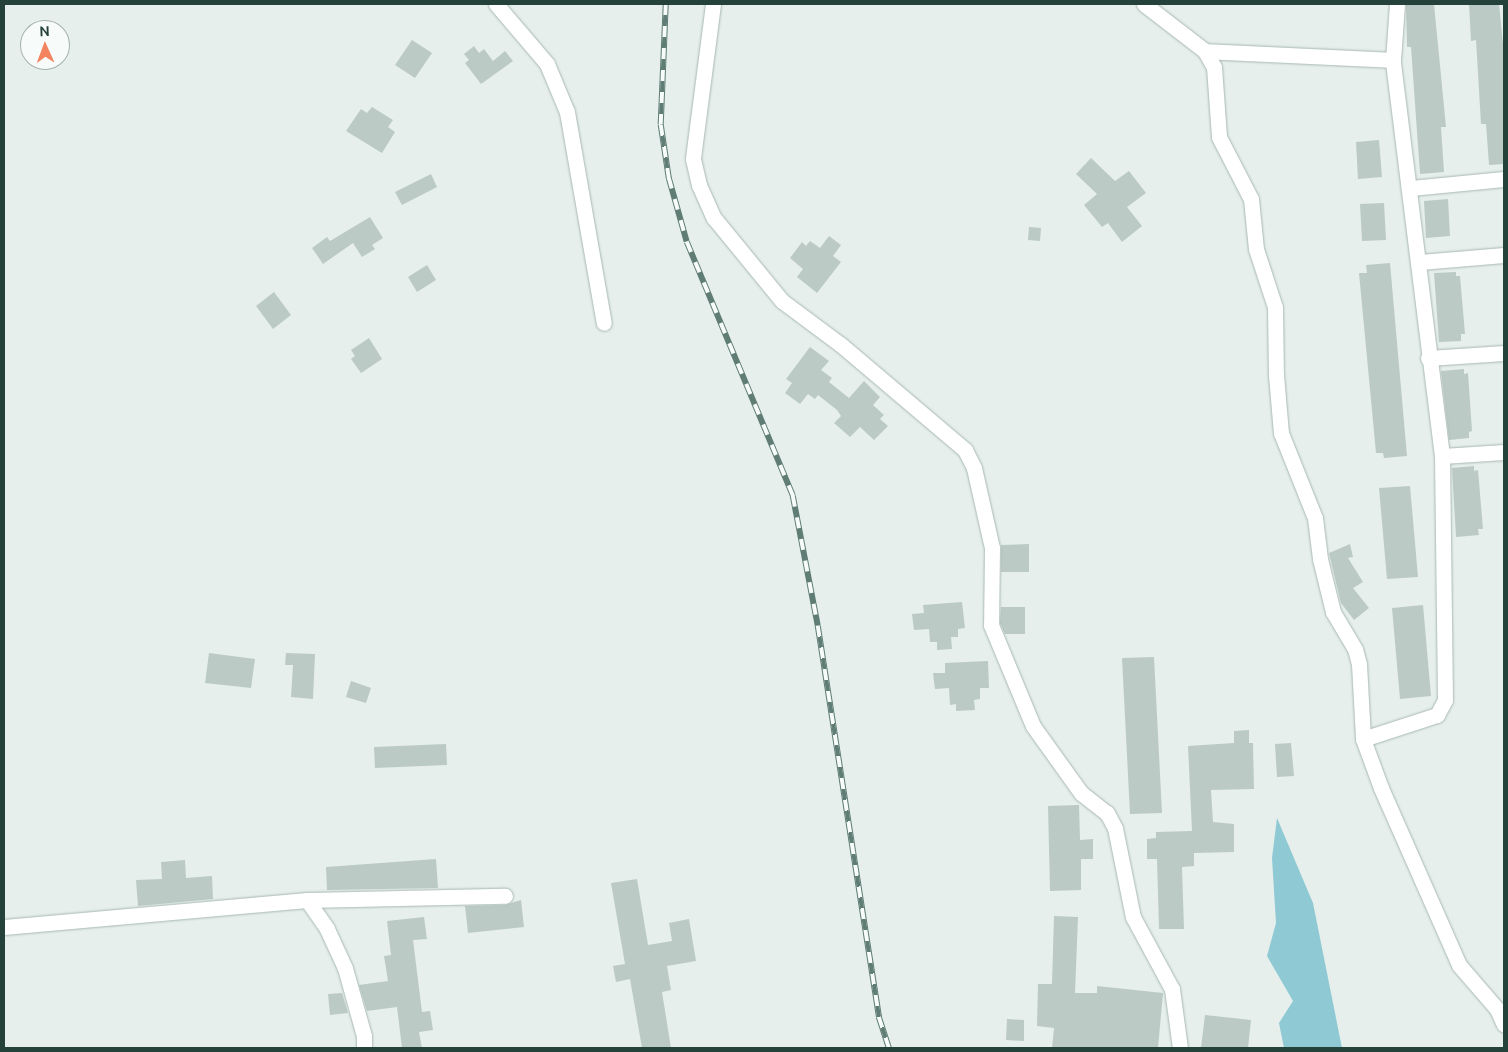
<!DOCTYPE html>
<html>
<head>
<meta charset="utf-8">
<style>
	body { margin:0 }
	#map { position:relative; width:1508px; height:1052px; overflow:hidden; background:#e6efeb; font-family:Ubuntu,sans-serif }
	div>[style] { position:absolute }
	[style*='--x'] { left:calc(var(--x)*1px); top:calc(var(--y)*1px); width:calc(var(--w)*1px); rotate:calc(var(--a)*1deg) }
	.water>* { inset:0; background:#8ec9d4 }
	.building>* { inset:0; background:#bbcac4 }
	.roads { filter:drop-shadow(0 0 1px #a8b8b2) drop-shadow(0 0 1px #a8b8b2) }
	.minor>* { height:15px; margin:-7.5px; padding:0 7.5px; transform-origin:7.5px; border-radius:7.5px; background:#fff }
	.rail>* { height:5.5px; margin-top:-2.75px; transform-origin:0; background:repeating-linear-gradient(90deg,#f7fbf9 0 11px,#5f7d75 0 22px); box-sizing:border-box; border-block:1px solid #5f7d75 }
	span { translate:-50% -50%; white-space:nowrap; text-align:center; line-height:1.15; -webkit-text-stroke:5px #f7fbf9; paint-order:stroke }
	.frame { position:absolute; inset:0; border:5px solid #24423a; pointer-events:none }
	.north { position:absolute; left:20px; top:20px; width:50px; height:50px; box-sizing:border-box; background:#f7fbf9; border:1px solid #a3b1ad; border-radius:50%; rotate:358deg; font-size:14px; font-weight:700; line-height:20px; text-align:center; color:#24423a }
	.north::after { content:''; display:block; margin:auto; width:18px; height:22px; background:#f4845f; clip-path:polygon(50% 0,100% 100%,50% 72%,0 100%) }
</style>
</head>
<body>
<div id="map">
	<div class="water">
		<div style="clip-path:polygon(1277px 818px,1313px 903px,1342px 1048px,1284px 1048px,1279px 1023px,1293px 1001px,1267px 956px,1276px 923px,1272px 858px)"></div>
	</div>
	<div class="building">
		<div style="clip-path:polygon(1406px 4px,1434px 4px,1446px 127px,1441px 127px,1444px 172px,1420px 174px,1411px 47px,1407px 47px)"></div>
		<div style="clip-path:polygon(1469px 4px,1499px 4px,1504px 54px,1504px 164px,1489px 165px,1486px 124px,1481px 124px,1476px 40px,1471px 41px)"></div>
		<div style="clip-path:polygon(412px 40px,432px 53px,415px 78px,395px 65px)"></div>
		<div style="clip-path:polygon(474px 46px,479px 53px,484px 49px,493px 61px,505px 51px,513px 61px,481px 84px,465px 63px,469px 60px,464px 54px)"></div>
		<div style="clip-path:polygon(372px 107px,393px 120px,388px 127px,395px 132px,382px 153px,346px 131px,361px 109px,367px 113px)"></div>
		<div style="clip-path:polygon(1379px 140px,1382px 177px,1358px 179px,1356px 142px)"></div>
		<div style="clip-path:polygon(1091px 158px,1115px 181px,1129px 171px,1146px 193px,1127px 207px,1142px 226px,1122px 242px,1108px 223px,1102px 227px,1084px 205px,1097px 194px,1076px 174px)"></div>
		<div style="clip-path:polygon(431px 174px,437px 187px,402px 205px,395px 192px)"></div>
		<div style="clip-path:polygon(1448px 199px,1450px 236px,1426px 238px,1424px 201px)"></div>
		<div style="clip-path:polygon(1384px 203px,1386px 240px,1362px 241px,1360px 204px)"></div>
		<div style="clip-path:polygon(370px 217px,383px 238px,372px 245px,375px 249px,362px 257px,353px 243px,323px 264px,312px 248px,327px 237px,330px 241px)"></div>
		<div style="clip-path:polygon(1029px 227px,1041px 228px,1040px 241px,1028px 240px)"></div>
		<div style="clip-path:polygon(829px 236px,841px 245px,833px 256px,841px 262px,817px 293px,797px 277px,803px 269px,790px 258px,802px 242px,806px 246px,810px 241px,820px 248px)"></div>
		<div style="clip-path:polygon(1390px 263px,1407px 456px,1384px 458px,1383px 453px,1376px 453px,1359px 273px,1367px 273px,1366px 265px)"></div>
		<div style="clip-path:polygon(427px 265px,436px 280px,417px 292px,408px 277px)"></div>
		<div style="clip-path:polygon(1456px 272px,1456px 276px,1460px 276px,1465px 334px,1461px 334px,1461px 341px,1439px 342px,1434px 273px)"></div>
		<div style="clip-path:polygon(274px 292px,291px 315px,273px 329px,256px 306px)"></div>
		<div style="clip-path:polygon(369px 338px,382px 359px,361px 373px,351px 359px,355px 356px,351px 350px)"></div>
		<div style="clip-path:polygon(810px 347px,829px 361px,821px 370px,832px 378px,829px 382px,849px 398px,864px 381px,880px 397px,873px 405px,884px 415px,880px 419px,888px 426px,874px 440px,860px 427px,850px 437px,834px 423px,841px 416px,837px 410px,818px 395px,815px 399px,808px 394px,800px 404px,785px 393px,792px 383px,786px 379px)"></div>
		<div style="clip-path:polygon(1464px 369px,1464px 374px,1468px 373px,1472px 431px,1469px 432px,1469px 438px,1449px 440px,1441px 371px)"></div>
		<div style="clip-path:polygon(1474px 466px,1474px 471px,1478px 470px,1483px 529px,1478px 529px,1479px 535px,1456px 537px,1452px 468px)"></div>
		<div style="clip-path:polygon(1410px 486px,1418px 577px,1387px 579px,1379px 488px)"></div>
		<div style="clip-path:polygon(1029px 544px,1029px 572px,1001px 572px,1001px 545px)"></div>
		<div style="clip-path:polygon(1350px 544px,1353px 557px,1348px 558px,1363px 582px,1353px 588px,1369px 608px,1354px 620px,1341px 603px,1329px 553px)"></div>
		<div style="clip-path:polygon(962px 602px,965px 628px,958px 629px,958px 637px,951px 637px,952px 649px,937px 650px,937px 642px,930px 642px,929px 629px,914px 630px,912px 614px,924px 613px,923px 605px)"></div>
		<div style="clip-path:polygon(1423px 605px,1431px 696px,1400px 699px,1392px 608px)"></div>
		<div style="clip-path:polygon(1001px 607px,1025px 607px,1025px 634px,1005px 634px,1000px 623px)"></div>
		<div style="clip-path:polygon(209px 653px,255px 659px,251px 688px,205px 683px)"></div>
		<div style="clip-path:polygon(286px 653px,315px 654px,313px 699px,291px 697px,293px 665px,285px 665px)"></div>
		<div style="clip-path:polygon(1154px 657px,1162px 813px,1130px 814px,1122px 658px)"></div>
		<div style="clip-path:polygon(988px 661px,989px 688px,980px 688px,980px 699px,974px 700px,975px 710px,956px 711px,956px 704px,950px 705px,949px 688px,935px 689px,933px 673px,945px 673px,945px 663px)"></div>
		<div style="clip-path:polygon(351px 681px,371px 688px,366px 703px,346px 697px)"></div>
		<div style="clip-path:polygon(1249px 730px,1249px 743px,1253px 743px,1254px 789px,1211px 790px,1213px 822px,1234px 824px,1234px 852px,1194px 853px,1194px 866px,1182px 867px,1184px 929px,1159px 929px,1157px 859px,1147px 859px,1147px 839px,1156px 838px,1156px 832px,1192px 831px,1188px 746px,1234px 743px,1234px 731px)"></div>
		<div style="clip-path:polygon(1291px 743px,1294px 776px,1277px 777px,1275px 744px)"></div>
		<div style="clip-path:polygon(446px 744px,447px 765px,375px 768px,374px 747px)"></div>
		<div style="clip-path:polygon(1079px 805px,1080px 840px,1093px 839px,1093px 859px,1081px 859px,1081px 890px,1050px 891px,1048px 806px)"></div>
		<div style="clip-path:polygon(436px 859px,438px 888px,327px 890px,326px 867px)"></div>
		<div style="clip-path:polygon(185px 860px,186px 878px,212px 876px,213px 899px,138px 906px,136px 880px,162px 879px,161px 862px)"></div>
		<div style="clip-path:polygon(637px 879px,648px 945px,672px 941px,669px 923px,689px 919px,696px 961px,667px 966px,671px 990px,662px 992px,671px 1048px,642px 1048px,630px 979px,616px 982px,613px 966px,625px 964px,611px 883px)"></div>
		<div style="clip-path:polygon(521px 900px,524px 927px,468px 933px,465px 906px,505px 905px)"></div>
		<div style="clip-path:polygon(1054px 916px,1078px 917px,1075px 993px,1097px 993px,1097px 986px,1163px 993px,1158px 1048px,1052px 1048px,1054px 1028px,1037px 1026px,1038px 984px,1052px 984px)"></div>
		<div style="clip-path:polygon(424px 917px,427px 939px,413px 940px,422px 1012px,430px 1011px,433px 1030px,419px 1032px,422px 1048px,402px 1048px,397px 1007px,367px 1011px,359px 985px,388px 981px,384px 956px,391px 955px,387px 921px)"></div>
		<div style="clip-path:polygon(342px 993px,348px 1013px,330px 1015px,328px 994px)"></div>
		<div style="clip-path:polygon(1205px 1015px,1251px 1020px,1248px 1048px,1201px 1048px)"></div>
		<div style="clip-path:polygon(1007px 1019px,1024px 1020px,1024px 1041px,1006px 1040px)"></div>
	</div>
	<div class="roads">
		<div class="minor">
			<div style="--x:496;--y:4;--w:79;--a:49.6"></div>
			<div style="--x:547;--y:64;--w:52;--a:67.4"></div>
			<div style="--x:567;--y:112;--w:214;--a:80.1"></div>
			<div style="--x:713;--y:4;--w:156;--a:97.4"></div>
			<div style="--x:693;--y:159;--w:27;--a:77"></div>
			<div style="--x:699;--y:185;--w:36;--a:66"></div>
			<div style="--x:714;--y:218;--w:107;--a:50.7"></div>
			<div style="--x:782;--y:301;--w:72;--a:36.6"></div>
			<div style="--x:840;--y:344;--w:164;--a:40.3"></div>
			<div style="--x:965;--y:450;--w:20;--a:63"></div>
			<div style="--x:974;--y:468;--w:82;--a:77.3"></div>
			<div style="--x:992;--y:548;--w:77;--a:90.7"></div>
			<div style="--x:991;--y:625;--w:109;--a:67.4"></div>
			<div style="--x:1033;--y:726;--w:82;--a:54.4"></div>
			<div style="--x:1081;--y:793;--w:33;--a:38"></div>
			<div style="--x:1107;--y:813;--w:17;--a:62"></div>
			<div style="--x:1115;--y:828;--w:91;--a:78.6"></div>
			<div style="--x:1133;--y:917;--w:82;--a:61.6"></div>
			<div style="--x:1172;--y:989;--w:60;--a:82.3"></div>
			<div style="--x:1144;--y:4;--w:77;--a:37.6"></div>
			<div style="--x:1205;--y:51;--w:18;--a:61"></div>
			<div style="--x:1214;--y:67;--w:70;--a:85.9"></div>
			<div style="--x:1219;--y:137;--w:70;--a:62.7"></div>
			<div style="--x:1251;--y:199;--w:50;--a:84.3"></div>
			<div style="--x:1256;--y:249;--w:61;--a:71.9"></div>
			<div style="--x:1275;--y:307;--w:68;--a:89.2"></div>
			<div style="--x:1276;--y:375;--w:58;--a:85.1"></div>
			<div style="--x:1281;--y:433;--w:92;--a:68.2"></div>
			<div style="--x:1315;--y:518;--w:41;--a:83"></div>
			<div style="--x:1320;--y:559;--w:55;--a:76.2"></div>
			<div style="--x:1333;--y:612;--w:43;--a:59.3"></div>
			<div style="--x:1355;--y:649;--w:16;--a:75"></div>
			<div style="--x:1359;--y:664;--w:75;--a:86.9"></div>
			<div style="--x:1363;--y:739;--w:52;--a:69.8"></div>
			<div style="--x:1381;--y:788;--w:193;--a:66.2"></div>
			<div style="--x:1459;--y:965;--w:58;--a:49.2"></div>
			<div style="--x:1497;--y:1009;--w:17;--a:66"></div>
			<div style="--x:1205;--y:51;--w:188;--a:2.7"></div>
			<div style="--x:1411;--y:188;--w:93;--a:-5.5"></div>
			<div style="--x:1420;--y:262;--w:84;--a:-4.8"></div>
			<div style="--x:1428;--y:358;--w:76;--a:-3.8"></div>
			<div style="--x:1442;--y:456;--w:62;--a:-3.7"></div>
			<div style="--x:1363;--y:739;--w:78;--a:-18"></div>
			<div style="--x:1437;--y:715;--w:17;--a:-62"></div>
			<div style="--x:1445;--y:700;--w:244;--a:-90.7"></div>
			<div style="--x:1442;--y:456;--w:399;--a:-97.1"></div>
			<div style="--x:1393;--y:60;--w:56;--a:-85.9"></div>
			<div style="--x:307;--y:900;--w:35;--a:55"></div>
			<div style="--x:327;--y:929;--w:43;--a:65.2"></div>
			<div style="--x:345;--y:968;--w:71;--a:74.4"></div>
			<div style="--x:364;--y:1036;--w:12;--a:90"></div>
			<div style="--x:4;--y:927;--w:304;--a:-5.1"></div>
			<div style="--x:307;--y:900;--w:198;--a:-1.2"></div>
		</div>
	</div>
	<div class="rail">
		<div style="--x:666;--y:4;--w:121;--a:92.4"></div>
		<div style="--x:661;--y:125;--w:54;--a:81.4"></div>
		<div style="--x:669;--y:178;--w:66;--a:74.3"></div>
		<div style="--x:687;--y:242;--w:275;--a:67.3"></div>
		<div style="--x:793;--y:496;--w:132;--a:79.1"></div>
		<div style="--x:818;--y:626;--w:396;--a:81.1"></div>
		<div style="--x:879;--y:1017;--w:33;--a:72"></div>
	</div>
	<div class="frame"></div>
	<div class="north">N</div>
</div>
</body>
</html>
